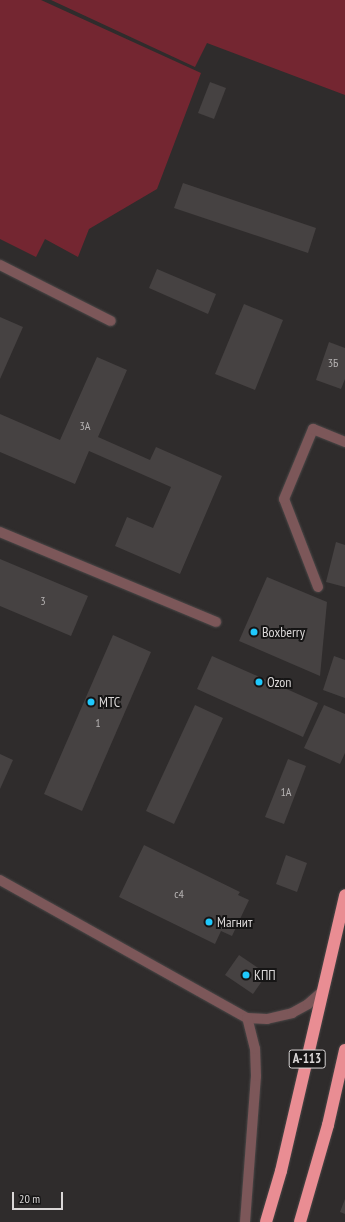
<!DOCTYPE html>
<html>
<head>
<meta charset="utf-8">
<style>
	body { margin:0 }
	#map { position:relative; width:345px; height:1222px; overflow:hidden; background:#2f2c2c; font-family:"PT Sans Narrow",sans-serif }
	div>[style] { position:absolute }
	[style*='--x'] { left:calc(var(--x)*1px); top:calc(var(--y)*1px); width:calc(var(--w)*1px); rotate:calc(var(--a)*1deg) }
	.green>* { inset:0; background:#742631 }
	.building>* { inset:0; background:#464242 }
	.roads { filter:drop-shadow(0 0 1px #4a4747) drop-shadow(0 0 1px #4a4747) }
	.minor>* { height:10px; margin:-5px; padding:0 5px; transform-origin:5px; border-radius:5px; background:#7c5759 }
	.highway>* { height:12px; margin:-6px; padding:0 6px; transform-origin:6px; border-radius:6px; background:#e98d93 }
	.dots>* { width:11px; height:11px; translate:-50% -50%; box-sizing:border-box; border:2px solid #161515; border-radius:50% }
	span { translate:-50% -50%; white-space:nowrap; text-align:center; line-height:1.15; -webkit-text-stroke:4px #161515; paint-order:stroke }
	.number-label { font-size:12px; color:#b5b2b2 }
	.number-label span { -webkit-text-stroke-width:0 }
	.shield-label span { padding:1px 3px; background:#161515; border:1px solid; border-radius:3px; -webkit-text-stroke-width:0 }
	.shield-label { font-size:13px; color:#dad7d7; font-weight:700 }
	.poi-label { font-size:14px; color:#dad7d7 }
	.left { translate:0 -50%; text-align:left }
	.scale { position:absolute; left:12px; top:1192px; width:51px; height:18px; box-sizing:border-box; border:2px solid #dad7d7; border-top:0; padding-left:5px; font-size:12px; line-height:14px; white-space:nowrap; color:#dad7d7; -webkit-text-stroke:3px #161515; paint-order:stroke }
</style>
</head>
<body>
<div id="map">
	<div class="green">
		<div style="clip-path:polygon(0 0,41px 0,201px 73px,157px 189px,89px 229px,78px 257px,45px 239px,36px 257px,0 239px)"></div>
		<div style="clip-path:polygon(51px 0,345px 0,345px 95px,207px 43px,195px 67px)"></div>
	</div>
	<div class="building">
		<div style="clip-path:polygon(210px 82px,226px 88px,214px 119px,198px 113px)"></div>
		<div style="clip-path:polygon(183px 183px,316px 228px,308px 253px,174px 208px)"></div>
		<div style="clip-path:polygon(157px 269px,216px 294px,208px 314px,149px 288px)"></div>
		<div style="clip-path:polygon(244px 304px,283px 320px,255px 390px,215px 374px)"></div>
		<div style="clip-path:polygon(0 317px,23px 327px,0 379px)"></div>
		<div style="clip-path:polygon(329px 342px,345px 348px,345px 379px,341px 389px,316px 380px)"></div>
		<div style="clip-path:polygon(97px 357px,127px 370px,98px 437px,150px 460px,156px 447px,222px 476px,180px 574px,115px 546px,127px 517px,153px 528px,171px 487px,89px 451px,75px 484px,0 452px,0 414px,60px 440px)"></div>
		<div style="clip-path:polygon(336px 542px,345px 545px,345px 587px,326px 582px)"></div>
		<div style="clip-path:polygon(0 559px,88px 596px,71px 636px,0 606px)"></div>
		<div style="clip-path:polygon(267px 577px,327px 602px,320px 676px,239px 641px)"></div>
		<div style="clip-path:polygon(113px 635px,151px 652px,82px 811px,44px 794px)"></div>
		<div style="clip-path:polygon(212px 656px,318px 703px,303px 737px,197px 689px)"></div>
		<div style="clip-path:polygon(334px 656px,345px 660px,345px 698px,323px 690px)"></div>
		<div style="clip-path:polygon(195px 705px,223px 718px,174px 824px,146px 811px)"></div>
		<div style="clip-path:polygon(324px 705px,345px 714px,345px 753px,340px 764px,304px 748px)"></div>
		<div style="clip-path:polygon(0 754px,13px 760px,0 789px)"></div>
		<div style="clip-path:polygon(288px 759px,306px 766px,284px 824px,265px 817px)"></div>
		<div style="clip-path:polygon(144px 845px,240px 892px,238px 895px,249px 900px,232px 936px,221px 931px,215px 944px,119px 897px)"></div>
		<div style="clip-path:polygon(286px 855px,307px 863px,297px 892px,276px 884px)"></div>
		<div style="clip-path:polygon(239px 955px,267px 974px,253px 994px,225px 975px)"></div>
		<div style="clip-path:polygon(345px 1199px,345px 1214px,340px 1212px)"></div>
	</div>
	<div class="roads">
		<div class="minor">
			<div style="--x:0;--y:265;--w:124;--a:26.8"></div>
			<div style="--x:0;--y:532;--w:234;--a:22.6"></div>
			<div style="--x:318;--y:587;--w:94;--a:-111.1"></div>
			<div style="--x:284;--y:499;--w:76;--a:-67.5"></div>
			<div style="--x:313;--y:429;--w:35;--a:22"></div>
			<div style="--x:0;--y:880;--w:283;--a:29.2"></div>
			<div style="--x:247;--y:1018;--w:20;--a:3"></div>
			<div style="--x:267;--y:1019;--w:26;--a:-13"></div>
			<div style="--x:292;--y:1013;--w:18;--a:-29"></div>
			<div style="--x:308;--y:1004;--w:20;--a:-41"></div>
			<div style="--x:245;--y:1222;--w:146;--a:-85.7"></div>
			<div style="--x:256;--y:1076;--w:27;--a:-92"></div>
			<div style="--x:255;--y:1049;--w:32;--a:-104"></div>
		</div>
		<div class="highway">
			<div style="--x:266;--y:1222;--w:53;--a:-73.6"></div>
			<div style="--x:281;--y:1171;--w:283;--a:-76.9"></div>
			<div style="--x:300;--y:1222;--w:101;--a:-73.9"></div>
			<div style="--x:328;--y:1125;--w:77;--a:-77.2"></div>
		</div>
	</div>
	<div class="dots">
		<div style="left:254px;top:632px;background:#1fc9fd"></div>
		<div style="left:259px;top:682px;background:#1fc9fd"></div>
		<div style="left:91px;top:702px;background:#1fc9fd"></div>
		<div style="left:209px;top:922px;background:#1fc9fd"></div>
		<div style="left:246px;top:975px;background:#1fc9fd"></div>
	</div>
	<div class="number-label">
		<span style="left:333px;top:363px">3Б</span>
		<span style="left:85px;top:426px">3А</span>
		<span style="left:43px;top:601px">3</span>
		<span style="left:98px;top:723px">1</span>
		<span style="left:286px;top:792px">1А</span>
		<span style="left:179px;top:894px">с4</span>
	</div>
	<div class="shield-label">
		<span style="left:307px;top:1059px">А-113</span>
	</div>
	<div class="poi-label">
		<span class="left" style="left:262px;top:632px">Boxberry</span>
		<span class="left" style="left:267px;top:682px">Ozon</span>
		<span class="left" style="left:99px;top:702px">МТС</span>
		<span class="left" style="left:217px;top:922px">Магнит</span>
		<span class="left" style="left:254px;top:975px">КПП</span>
	</div>
	<div class="scale">20 m</div>
</div>
</body>
</html>
